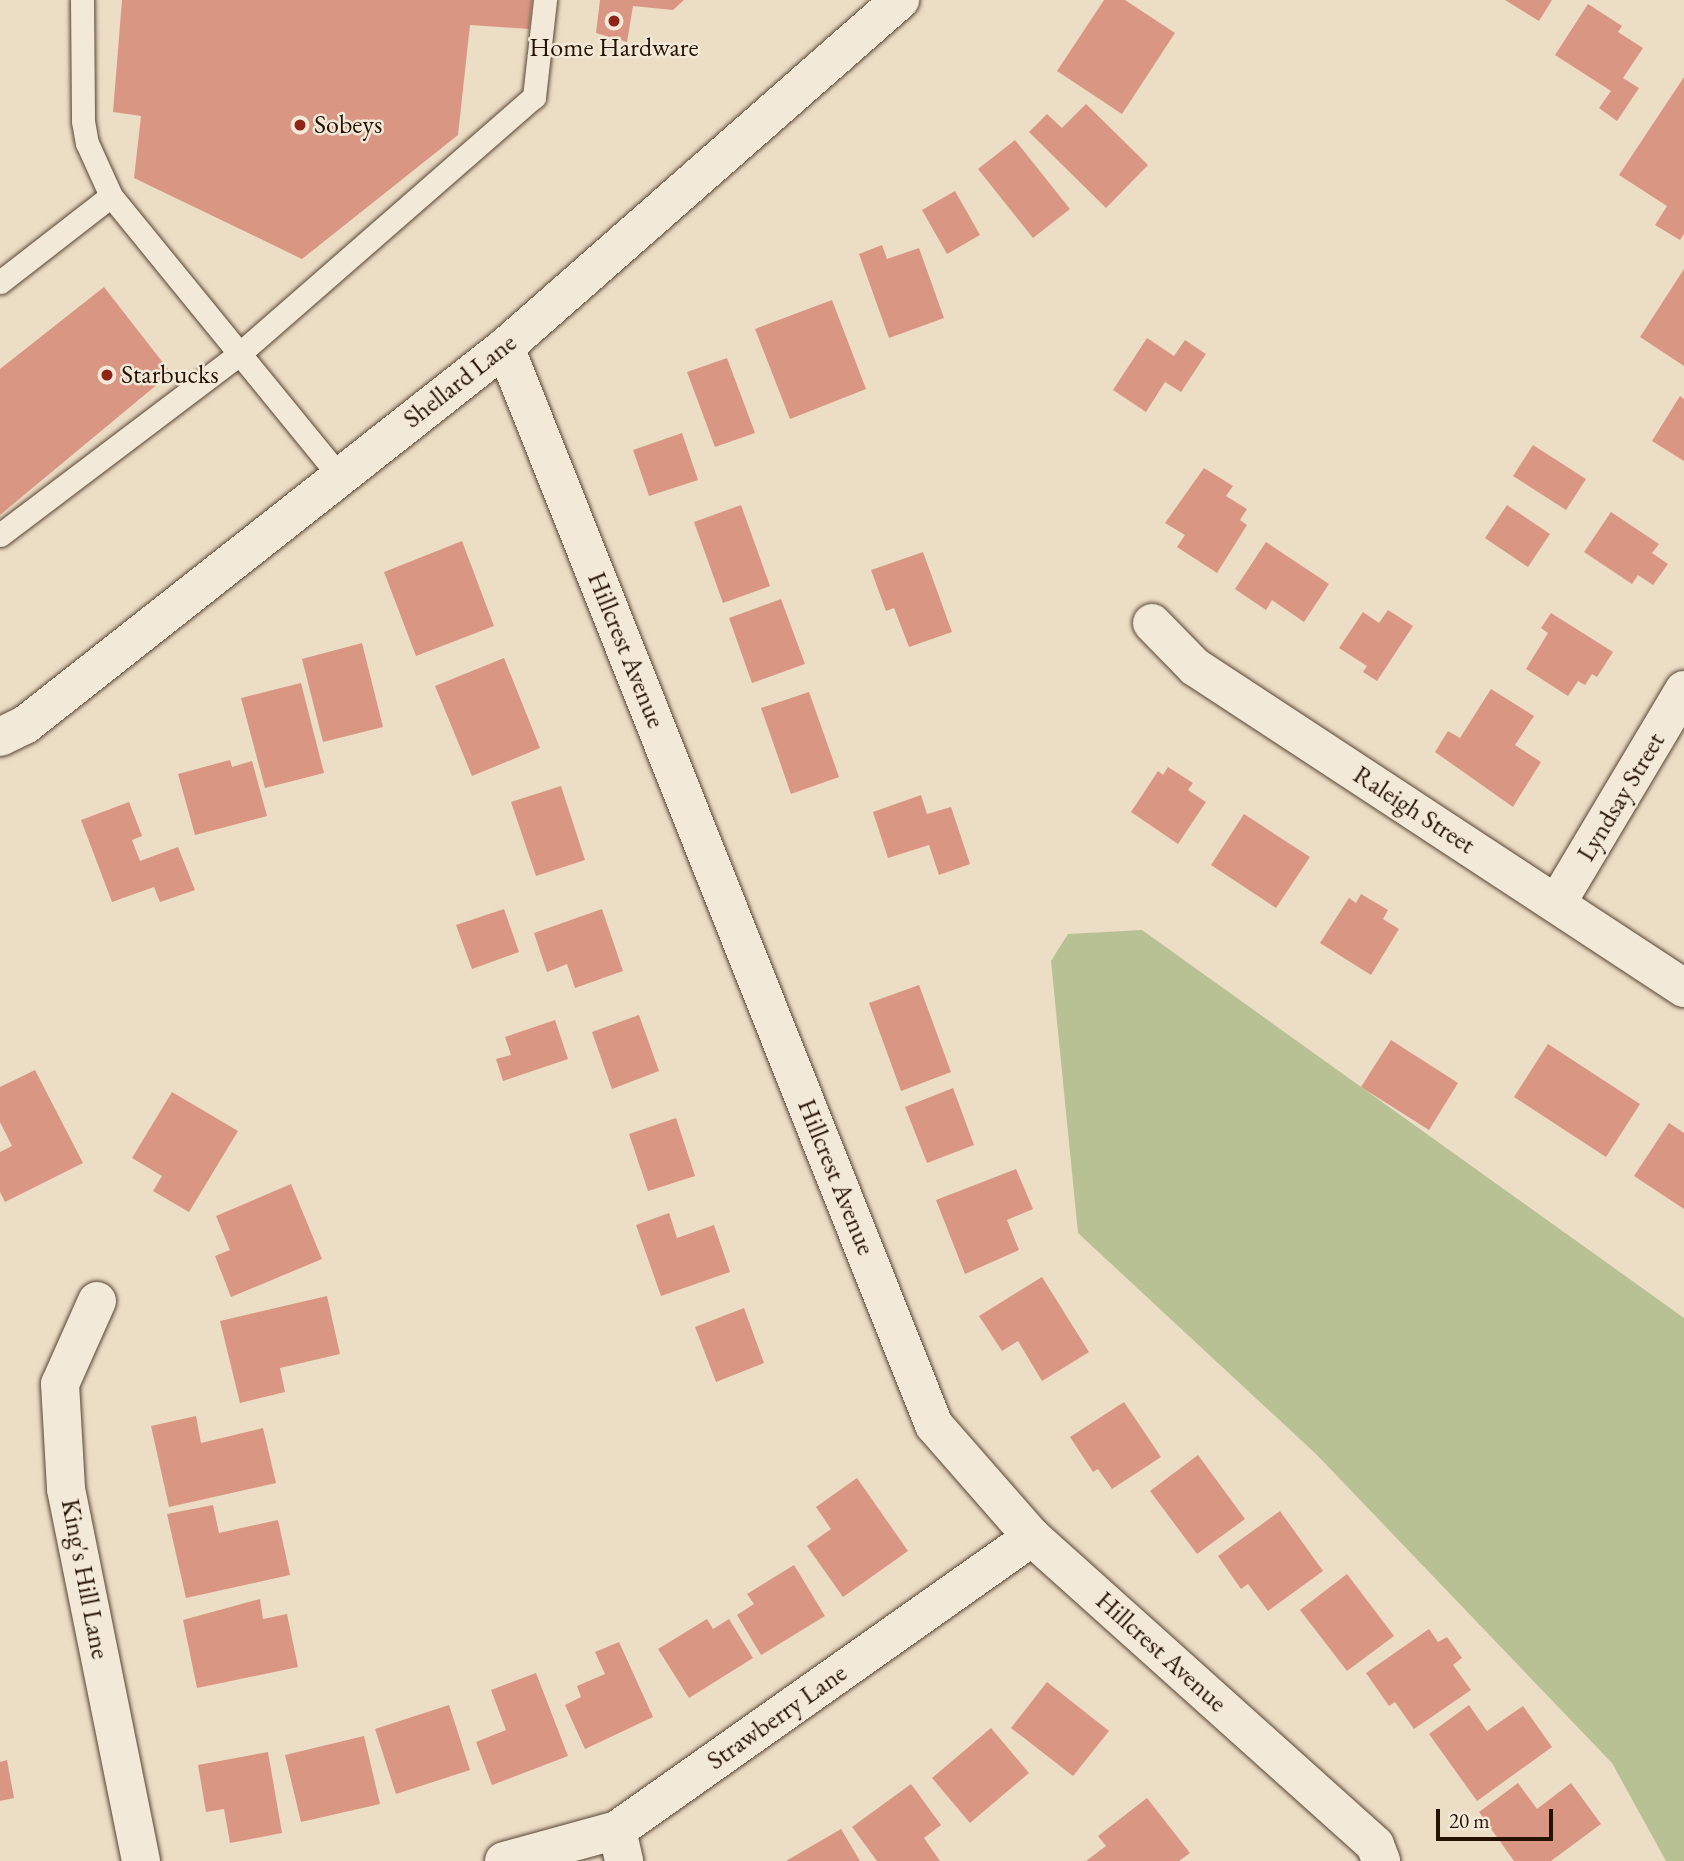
<!DOCTYPE html>
<html>
<head>
<meta charset="utf-8">
<style>
	body { margin:0 }
	#map { position:relative; width:1684px; height:1861px; overflow:hidden; background:#ecddc5; font-family:"EB Garamond",serif }
	div>[style] { position:absolute }
	[style*='--x'] { left:calc(var(--x)*1px); top:calc(var(--y)*1px); width:calc(var(--w)*1px); rotate:calc(var(--a)*1deg) }
	.green>* { inset:0; background:#b8c194 }
	.building>* { inset:0; background:#d99783 }
	.roads { filter:drop-shadow(0 0 2px #574534) drop-shadow(0 0 2px #574534) }
	.service>* { height:23px; margin:-11.5px; padding:0 11.5px; transform-origin:11.5px; border-radius:11.5px; background:#f3e9d9 }
	.minor>* { height:38px; margin:-19px; padding:0 19px; transform-origin:19px; border-radius:19px; background:#f3e9d9 }
	.secondary>* { height:38px; margin:-19px; padding:0 19px; transform-origin:19px; border-radius:19px; background:#f3e9d9 }
	.dots>* { width:19px; height:19px; translate:-50% -50%; box-sizing:border-box; border:4px solid #f3e9d9; border-radius:50% }
	span { translate:-50% -50%; white-space:nowrap; text-align:center; line-height:1.15; -webkit-text-stroke:5px #f3e9d9; paint-order:stroke }
	.poi-label { font-size:26px; color:#251203 }
	.left { translate:0 -50%; text-align:left }
	.street-label { font-size:26px; color:#251203 }
	.scale { position:absolute; left:1436px; top:1809px; width:117px; height:32px; box-sizing:border-box; border:4px solid #251203; border-top:0; padding-left:9px; font-size:21px; line-height:24px; white-space:nowrap; color:#251203; -webkit-text-stroke:5px #f3e9d9; paint-order:stroke }
</style>
</head>
<body>
<div id="map">
	<div class="green">
		<div style="clip-path:polygon(1142px 930px,1684px 1318px,1684px 1861px,1666px 1861px,1612px 1763px,1316px 1454px,1078px 1233px,1051px 961px,1068px 934px)"></div>
	</div>
	<div class="building">
		<div style="clip-path:polygon(122px 0,532px 0,529px 29px,470px 25px,458px 135px,302px 259px,134px 178px,141px 116px,113px 112px)"></div>
		<div style="clip-path:polygon(600px 0,684px 0,673px 10px,633px 6px,627px 42px,596px 33px)"></div>
		<div style="clip-path:polygon(1104px 0,1125px 0,1175px 33px,1122px 114px,1057px 71px)"></div>
		<div style="clip-path:polygon(1505px 0,1552px 0,1539px 21px)"></div>
		<div style="clip-path:polygon(1588px 4px,1622px 26px,1618px 32px,1643px 48px,1623px 78px,1639px 88px,1617px 121px,1599px 108px,1611px 91px,1555px 55px)"></div>
		<div style="clip-path:polygon(1684px 77px,1684px 234px,1680px 240px,1655px 225px,1667px 206px,1619px 175px)"></div>
		<div style="clip-path:polygon(1086px 104px,1148px 165px,1106px 208px,1029px 132px,1047px 114px,1062px 128px)"></div>
		<div style="clip-path:polygon(1015px 140px,1070px 209px,1033px 238px,978px 169px)"></div>
		<div style="clip-path:polygon(955px 191px,980px 235px,947px 254px,922px 210px)"></div>
		<div style="clip-path:polygon(882px 245px,887px 259px,919px 248px,944px 318px,889px 338px,859px 254px)"></div>
		<div style="clip-path:polygon(1684px 269px,1684px 366px,1640px 337px)"></div>
		<div style="clip-path:polygon(104px 287px,171px 373px,0 515px,0 369px)"></div>
		<div style="clip-path:polygon(832px 300px,866px 389px,790px 419px,755px 329px)"></div>
		<div style="clip-path:polygon(1147px 338px,1174px 356px,1185px 340px,1206px 354px,1181px 392px,1165px 382px,1146px 412px,1113px 390px)"></div>
		<div style="clip-path:polygon(727px 358px,755px 433px,715px 447px,687px 372px)"></div>
		<div style="clip-path:polygon(1680px 396px,1684px 399px,1684px 461px,1652px 441px)"></div>
		<div style="clip-path:polygon(682px 433px,698px 480px,649px 496px,633px 450px)"></div>
		<div style="clip-path:polygon(1533px 445px,1586px 479px,1566px 510px,1513px 476px)"></div>
		<div style="clip-path:polygon(1204px 468px,1233px 486px,1226px 496px,1247px 509px,1240px 520px,1247px 525px,1217px 573px,1177px 547px,1185px 535px,1165px 523px)"></div>
		<div style="clip-path:polygon(741px 505px,770px 586px,723px 603px,694px 522px)"></div>
		<div style="clip-path:polygon(1507px 505px,1550px 534px,1528px 567px,1485px 538px)"></div>
		<div style="clip-path:polygon(1611px 512px,1659px 544px,1652px 553px,1668px 564px,1653px 585px,1638px 575px,1632px 584px,1584px 552px)"></div>
		<div style="clip-path:polygon(462px 541px,494px 626px,416px 656px,384px 572px)"></div>
		<div style="clip-path:polygon(1266px 542px,1329px 584px,1304px 622px,1272px 600px,1266px 610px,1235px 589px)"></div>
		<div style="clip-path:polygon(923px 552px,952px 632px,909px 647px,894px 608px,886px 611px,871px 570px)"></div>
		<div style="clip-path:polygon(781px 599px,805px 664px,752px 683px,729px 618px)"></div>
		<div style="clip-path:polygon(1388px 610px,1413px 626px,1377px 681px,1363px 672px,1367px 666px,1339px 648px,1363px 612px,1379px 623px)"></div>
		<div style="clip-path:polygon(1551px 613px,1613px 652px,1597px 677px,1592px 674px,1585px 685px,1578px 681px,1568px 696px,1526px 669px,1548px 633px,1541px 628px)"></div>
		<div style="clip-path:polygon(362px 643px,383px 727px,323px 742px,302px 659px)"></div>
		<div style="clip-path:polygon(504px 658px,540px 748px,472px 776px,435px 686px)"></div>
		<div style="clip-path:polygon(301px 683px,324px 773px,265px 788px,241px 698px)"></div>
		<div style="clip-path:polygon(1491px 689px,1534px 716px,1515px 745px,1541px 762px,1513px 807px,1435px 752px,1448px 731px,1460px 738px)"></div>
		<div style="clip-path:polygon(809px 692px,839px 777px,791px 794px,761px 708px)"></div>
		<div style="clip-path:polygon(230px 760px,232px 767px,252px 761px,267px 816px,195px 835px,178px 774px)"></div>
		<div style="clip-path:polygon(1168px 767px,1193px 783px,1188px 790px,1206px 802px,1178px 844px,1131px 812px,1158px 771px,1163px 775px)"></div>
		<div style="clip-path:polygon(561px 786px,585px 860px,536px 876px,511px 802px)"></div>
		<div style="clip-path:polygon(921px 795px,927px 814px,951px 807px,970px 864px,939px 875px,929px 845px,888px 858px,873px 812px)"></div>
		<div style="clip-path:polygon(129px 802px,142px 836px,132px 840px,140px 861px,178px 847px,195px 890px,160px 902px,154px 887px,112px 902px,81px 820px)"></div>
		<div style="clip-path:polygon(1244px 814px,1310px 857px,1276px 908px,1211px 865px)"></div>
		<div style="clip-path:polygon(1361px 894px,1388px 910px,1383px 919px,1399px 929px,1371px 975px,1320px 943px,1349px 898px,1356px 903px)"></div>
		<div style="clip-path:polygon(504px 909px,519px 952px,472px 969px,456px 925px)"></div>
		<div style="clip-path:polygon(602px 909px,623px 971px,575px 988px,567px 964px,547px 972px,534px 933px)"></div>
		<div style="clip-path:polygon(919px 985px,951px 1072px,901px 1091px,869px 1003px)"></div>
		<div style="clip-path:polygon(639px 1015px,659px 1071px,612px 1089px,592px 1032px)"></div>
		<div style="clip-path:polygon(555px 1020px,568px 1059px,503px 1081px,496px 1059px,511px 1055px,505px 1037px)"></div>
		<div style="clip-path:polygon(1391px 1040px,1458px 1083px,1429px 1130px,1361px 1087px)"></div>
		<div style="clip-path:polygon(1548px 1044px,1640px 1104px,1606px 1157px,1514px 1097px)"></div>
		<div style="clip-path:polygon(35px 1070px,83px 1163px,5px 1202px,0 1192px,0 1152px,12px 1146px,0 1122px,0 1087px)"></div>
		<div style="clip-path:polygon(953px 1088px,974px 1145px,927px 1163px,905px 1107px)"></div>
		<div style="clip-path:polygon(172px 1092px,238px 1131px,189px 1212px,153px 1191px,162px 1176px,132px 1158px)"></div>
		<div style="clip-path:polygon(676px 1118px,695px 1176px,648px 1191px,629px 1134px)"></div>
		<div style="clip-path:polygon(1669px 1123px,1684px 1133px,1684px 1209px,1634px 1176px)"></div>
		<div style="clip-path:polygon(1016px 1169px,1033px 1209px,1007px 1220px,1019px 1250px,965px 1274px,936px 1200px)"></div>
		<div style="clip-path:polygon(291px 1184px,322px 1259px,231px 1297px,215px 1256px,230px 1250px,216px 1216px)"></div>
		<div style="clip-path:polygon(669px 1213px,677px 1238px,714px 1225px,730px 1272px,661px 1296px,636px 1225px)"></div>
		<div style="clip-path:polygon(1042px 1277px,1089px 1352px,1042px 1381px,1018px 1341px,1002px 1351px,979px 1316px)"></div>
		<div style="clip-path:polygon(327px 1296px,340px 1354px,280px 1368px,285px 1392px,240px 1403px,220px 1321px)"></div>
		<div style="clip-path:polygon(744px 1308px,764px 1363px,716px 1382px,695px 1327px)"></div>
		<div style="clip-path:polygon(1124px 1402px,1161px 1457px,1112px 1489px,1098px 1469px,1093px 1472px,1070px 1437px)"></div>
		<div style="clip-path:polygon(196px 1416px,201px 1443px,263px 1428px,276px 1483px,169px 1507px,151px 1426px)"></div>
		<div style="clip-path:polygon(1198px 1455px,1245px 1519px,1197px 1554px,1150px 1491px)"></div>
		<div style="clip-path:polygon(857px 1478px,908px 1551px,843px 1597px,807px 1546px,831px 1529px,816px 1507px)"></div>
		<div style="clip-path:polygon(213px 1505px,219px 1533px,278px 1520px,290px 1575px,186px 1598px,167px 1514px)"></div>
		<div style="clip-path:polygon(1280px 1511px,1323px 1571px,1268px 1611px,1248px 1584px,1241px 1589px,1218px 1556px)"></div>
		<div style="clip-path:polygon(794px 1565px,825px 1616px,761px 1655px,737px 1615px,754px 1604px,747px 1594px)"></div>
		<div style="clip-path:polygon(1347px 1574px,1394px 1636px,1347px 1671px,1300px 1610px)"></div>
		<div style="clip-path:polygon(260px 1599px,263px 1619px,287px 1614px,298px 1667px,197px 1688px,183px 1620px)"></div>
		<div style="clip-path:polygon(707px 1619px,713px 1629px,729px 1619px,753px 1658px,689px 1698px,658px 1649px)"></div>
		<div style="clip-path:polygon(1429px 1629px,1438px 1642px,1447px 1637px,1462px 1658px,1453px 1665px,1471px 1690px,1414px 1729px,1395px 1702px,1389px 1706px,1366px 1673px)"></div>
		<div style="clip-path:polygon(619px 1642px,653px 1717px,585px 1749px,565px 1705px,581px 1697px,577px 1686px,605px 1674px,595px 1652px)"></div>
		<div style="clip-path:polygon(536px 1673px,568px 1756px,492px 1785px,476px 1742px,506px 1730px,491px 1690px)"></div>
		<div style="clip-path:polygon(1047px 1682px,1109px 1731px,1073px 1776px,1011px 1728px)"></div>
		<div style="clip-path:polygon(449px 1705px,470px 1770px,396px 1794px,375px 1729px)"></div>
		<div style="clip-path:polygon(1469px 1705px,1487px 1731px,1523px 1706px,1552px 1747px,1477px 1801px,1429px 1734px)"></div>
		<div style="clip-path:polygon(991px 1728px,1029px 1773px,970px 1823px,932px 1778px)"></div>
		<div style="clip-path:polygon(364px 1736px,380px 1804px,301px 1822px,285px 1755px)"></div>
		<div style="clip-path:polygon(268px 1752px,282px 1833px,230px 1843px,224px 1809px,206px 1812px,198px 1765px)"></div>
		<div style="clip-path:polygon(7px 1760px,14px 1798px,0 1801px,0 1762px)"></div>
		<div style="clip-path:polygon(1518px 1783px,1537px 1809px,1571px 1783px,1601px 1824px,1551px 1861px,1514px 1861px,1479px 1812px)"></div>
		<div style="clip-path:polygon(911px 1784px,941px 1825px,924px 1838px,940px 1861px,877px 1861px,852px 1827px)"></div>
		<div style="clip-path:polygon(1147px 1798px,1190px 1853px,1179px 1861px,1086px 1861px,1106px 1846px,1098px 1836px)"></div>
		<div style="clip-path:polygon(841px 1829px,860px 1861px,786px 1861px)"></div>
	</div>
	<div class="roads">
		<div class="service">
			<div style="--x:82;--y:0;--w:121;--a:89.5"></div>
			<div style="--x:83;--y:121;--w:22;--a:80"></div>
			<div style="--x:87;--y:143;--w:58;--a:65.6"></div>
			<div style="--x:111;--y:196;--w:361;--a:50.8"></div>
			<div style="--x:0;--y:282;--w:140;--a:-37.8"></div>
			<div style="--x:0;--y:535;--w:300;--a:-37.1"></div>
			<div style="--x:239;--y:354;--w:391;--a:-41.1"></div>
			<div style="--x:534;--y:97;--w:98;--a:-83.5"></div>
		</div>
		<div class="minor">
			<div style="--x:505;--y:347;--w:1160;--a:68.3"></div>
			<div style="--x:934;--y:1425;--w:149;--a:48.8"></div>
			<div style="--x:1032;--y:1537;--w:461;--a:41.9"></div>
			<div style="--x:1375;--y:1845;--w:17;--a:69"></div>
			<div style="--x:1152;--y:623;--w:62;--a:45.7"></div>
			<div style="--x:1195;--y:667;--w:585;--a:33.28"></div>
			<div style="--x:1557;--y:903;--w:248;--a:-59.2"></div>
			<div style="--x:97;--y:1301;--w:91;--a:114"></div>
			<div style="--x:60;--y:1384;--w:105;--a:86.7"></div>
			<div style="--x:66;--y:1489;--w:379;--a:78.6"></div>
			<div style="--x:617;--y:1830;--w:32;--a:77"></div>
			<div style="--x:504;--y:1861;--w:117;--a:-15.3"></div>
			<div style="--x:617;--y:1830;--w:508;--a:-35.22"></div>
		</div>
		<div class="secondary">
			<div style="--x:0;--y:737;--w:28;--a:-26"></div>
			<div style="--x:25;--y:725;--w:611;--a:-38.22"></div>
			<div style="--x:505;--y:347;--w:526;--a:-41.3"></div>
		</div>
	</div>
	<div class="dots">
		<div style="left:614px;top:21px;background:#8f2418"></div>
		<div style="left:300px;top:125px;background:#8f2418"></div>
		<div style="left:107px;top:375px;background:#8f2418"></div>
	</div>
	<div class="poi-label">
		<span style="left:614px;top:48px">Home Hardware</span>
		<span class="left" style="left:314px;top:125px">Sobeys</span>
		<span class="left" style="left:121px;top:375px">Starbucks</span>
	</div>
	<div class="street-label">
		<span style="left:460px;top:381px;rotate:-38deg">Shellard Lane</span>
		<span style="left:626px;top:650px;rotate:68deg">Hillcrest Avenue</span>
		<span style="left:1621px;top:797px;rotate:-59deg">Lyndsay Street</span>
		<span style="left:1414px;top:810px;rotate:33deg">Raleigh Street</span>
		<span style="left:836px;top:1177px;rotate:68deg">Hillcrest Avenue</span>
		<span style="left:85px;top:1579px;rotate:79deg">King's Hill Lane</span>
		<span style="left:1161px;top:1652px;rotate:42deg">Hillcrest Avenue</span>
		<span style="left:777px;top:1717px;rotate:-35deg">Strawberry Lane</span>
	</div>
	<div class="scale">20 m</div>
</div>
</body>
</html>
